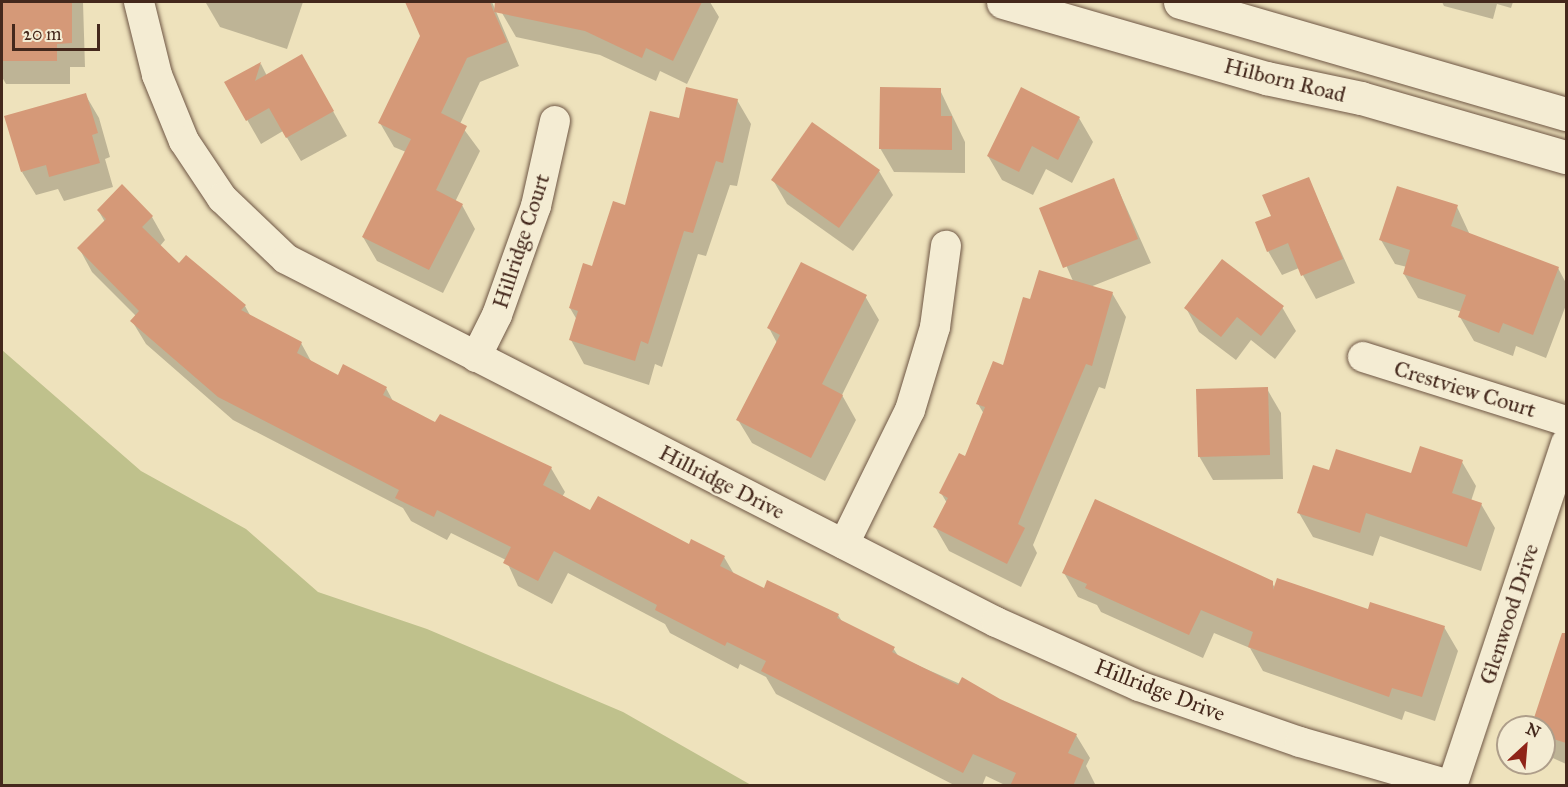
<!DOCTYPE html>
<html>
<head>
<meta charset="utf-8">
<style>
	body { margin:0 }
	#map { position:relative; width:1568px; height:787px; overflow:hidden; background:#eee2bc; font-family:"IM FELL Great Primer",serif }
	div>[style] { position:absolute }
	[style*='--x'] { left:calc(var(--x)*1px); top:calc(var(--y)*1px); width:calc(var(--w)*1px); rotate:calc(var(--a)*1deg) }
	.green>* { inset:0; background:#bfc18c }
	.shadow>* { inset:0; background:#0003 }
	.building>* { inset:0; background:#d59978 }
	.roads { filter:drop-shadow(0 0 2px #6e5644) drop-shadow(0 0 2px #6e5644) }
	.minor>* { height:30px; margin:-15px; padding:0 15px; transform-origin:15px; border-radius:15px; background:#f4ecd3 }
	.tertiary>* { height:33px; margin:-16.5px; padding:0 16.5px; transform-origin:16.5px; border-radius:16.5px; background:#f4ecd3 }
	span { translate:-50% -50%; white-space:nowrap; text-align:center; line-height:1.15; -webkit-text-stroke:4.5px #f4ecd3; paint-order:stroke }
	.street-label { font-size:22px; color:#44281c }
	.frame { position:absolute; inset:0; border:3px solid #44281c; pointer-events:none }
	.north { position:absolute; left:1496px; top:715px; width:60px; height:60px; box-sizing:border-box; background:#f4ecd3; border:2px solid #ae9e8a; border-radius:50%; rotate:26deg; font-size:16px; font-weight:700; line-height:24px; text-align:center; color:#44281c }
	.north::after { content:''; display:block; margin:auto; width:21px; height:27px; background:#8f2418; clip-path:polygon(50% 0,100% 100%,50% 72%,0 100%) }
	.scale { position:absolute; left:12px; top:24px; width:88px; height:27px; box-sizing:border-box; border:3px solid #44281c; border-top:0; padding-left:8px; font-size:18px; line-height:21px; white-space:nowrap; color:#44281c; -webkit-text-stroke:4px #f4ecd3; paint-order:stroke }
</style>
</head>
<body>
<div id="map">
	<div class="green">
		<div style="clip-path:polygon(2px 350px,141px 471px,246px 529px,318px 592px,427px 629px,623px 712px,751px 785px,2px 785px)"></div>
	</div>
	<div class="shadow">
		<div style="clip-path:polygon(2px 2px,83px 2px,85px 67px,70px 67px,70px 84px,6px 84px,2px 77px)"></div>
		<div style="clip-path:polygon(303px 2px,287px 49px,220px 27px,206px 3px)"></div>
		<div style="clip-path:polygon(407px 2px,492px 2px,519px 66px,480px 82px,460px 124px,480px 151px,455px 202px,462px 205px,475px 229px,443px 293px,377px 261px,363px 237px,406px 152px,394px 147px,380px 123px,421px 36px)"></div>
		<div style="clip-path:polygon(504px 2px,592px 2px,615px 6px,618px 2px,710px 2px,719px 17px,687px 84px,660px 71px,656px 81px,600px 55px,516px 37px,502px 13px)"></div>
		<div style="clip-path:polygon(1442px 2px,1513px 2px,1511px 8px,1497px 4px,1493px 19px,1444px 6px)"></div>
		<div style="clip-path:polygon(302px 56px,347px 136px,301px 161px,283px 131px,261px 144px,226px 83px,261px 64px,267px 76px)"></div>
		<div style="clip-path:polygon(940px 90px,965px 142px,965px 173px,894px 172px,880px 148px)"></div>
		<div style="clip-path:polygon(85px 94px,99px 118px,110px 157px,105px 159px,113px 187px,64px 201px,58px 189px,36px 195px,22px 172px)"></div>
		<div style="clip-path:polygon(737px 100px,751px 124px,737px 186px,730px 185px,706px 256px,698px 254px,662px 367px,655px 364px,649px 385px,584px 364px,571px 340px,577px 320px,570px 308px,626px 207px,680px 119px)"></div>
		<div style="clip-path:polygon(1079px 118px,1093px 142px,1072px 183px,1046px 169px,1033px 195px,1002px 180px,988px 156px)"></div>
		<div style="clip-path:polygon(879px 171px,893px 195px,853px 251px,787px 204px,773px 180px)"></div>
		<div style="clip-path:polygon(1308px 178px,1355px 283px,1316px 299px,1299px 268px,1282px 275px,1268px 251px,1273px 217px)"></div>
		<div style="clip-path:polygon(1114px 180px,1151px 263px,1090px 287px,1112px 293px,1126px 317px,1105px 389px,1099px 387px,1033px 545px,1037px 553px,1021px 587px,949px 551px,935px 527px,947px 503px,941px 493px,966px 458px,984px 414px,978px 404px,1004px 367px,1031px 301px,1073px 281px,1041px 208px)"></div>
		<div style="clip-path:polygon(1457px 207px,1470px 235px,1558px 268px,1566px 283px,1566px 305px,1546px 358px,1516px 346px,1513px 356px,1474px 341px,1460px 317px,1462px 312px,1418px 298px,1404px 274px,1407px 267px,1395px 264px,1381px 240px)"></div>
		<div style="clip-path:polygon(98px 210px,152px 217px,165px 240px,160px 246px,179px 265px,245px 306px,251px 317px,301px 343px,312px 363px,338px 377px,386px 388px,394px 403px,436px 424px,551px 468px,565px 492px,562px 497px,591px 512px,724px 557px,734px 574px,764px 590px,838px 615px,843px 623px,893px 648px,899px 657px,1076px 735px,1090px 758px,1086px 766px,1096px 786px,1007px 786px,986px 776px,982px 786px,956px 786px,776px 694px,766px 677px,740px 664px,738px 669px,670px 633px,665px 624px,568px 573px,552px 604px,518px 586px,506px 560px,451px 533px,447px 540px,411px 521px,403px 508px,233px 420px,146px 344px,132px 321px,136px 316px,92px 272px,79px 248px,105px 222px)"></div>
		<div style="clip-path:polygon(865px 296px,879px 320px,842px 395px,856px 420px,825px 481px,752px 443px,738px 420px,777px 343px,769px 328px)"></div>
		<div style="clip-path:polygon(1282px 307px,1296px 331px,1275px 359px,1251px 340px,1236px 360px,1199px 332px,1186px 308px)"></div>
		<div style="clip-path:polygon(1267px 389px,1281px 413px,1283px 479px,1213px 480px,1199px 456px)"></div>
		<div style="clip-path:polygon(1462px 462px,1476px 486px,1471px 501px,1481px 504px,1495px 528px,1481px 571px,1380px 536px,1373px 556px,1313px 537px,1299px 513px,1330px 472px,1412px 475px)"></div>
		<div style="clip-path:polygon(1064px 573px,1272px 583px,1275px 588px,1444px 627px,1458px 651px,1435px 721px,1405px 711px,1402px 720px,1263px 671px,1250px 648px,1214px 633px,1203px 658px,1101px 612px,1097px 605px,1078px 597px)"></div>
		<div style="clip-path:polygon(1554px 660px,1566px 664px,1566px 764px,1544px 754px)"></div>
	</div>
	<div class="building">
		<div style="clip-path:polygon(2px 2px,72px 2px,72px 43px,57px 44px,57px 61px,2px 61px)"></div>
		<div style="clip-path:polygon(405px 2px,490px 2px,494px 12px,495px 2px,702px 2px,673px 61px,646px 48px,642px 58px,585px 31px,494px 12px,507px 42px,467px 58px,441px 113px,467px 126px,436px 190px,463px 204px,429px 270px,362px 237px,411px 139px,378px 123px,420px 36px)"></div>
		<div style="clip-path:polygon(302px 54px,334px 111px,286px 138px,269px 108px,246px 121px,224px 82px,261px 62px,255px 81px)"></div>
		<div style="clip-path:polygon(686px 87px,738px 99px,723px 163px,716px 161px,693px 233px,684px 231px,648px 344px,641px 341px,635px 361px,569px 340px,578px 311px,569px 308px,583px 263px,592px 266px,613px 201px,625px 205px,650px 111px,679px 118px)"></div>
		<div style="clip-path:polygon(880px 87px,941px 88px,941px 116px,952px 116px,952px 150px,879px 149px)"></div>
		<div style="clip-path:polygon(1021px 87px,1080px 117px,1058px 160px,1032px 146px,1019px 172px,987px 156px)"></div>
		<div style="clip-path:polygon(86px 93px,98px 133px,92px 135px,100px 163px,49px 177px,46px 165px,21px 172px,4px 116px)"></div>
		<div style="clip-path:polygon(812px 122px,880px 170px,839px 228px,771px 180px)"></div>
		<div style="clip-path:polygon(1309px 177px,1343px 259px,1301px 276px,1288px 243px,1267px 252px,1255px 222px,1271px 216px,1262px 195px)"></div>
		<div style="clip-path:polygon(1114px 178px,1138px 239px,1063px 268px,1039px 208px)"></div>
		<div style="clip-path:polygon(122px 184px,153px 216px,142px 227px,179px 263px,186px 255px,246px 305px,241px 310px,302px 342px,297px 353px,338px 375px,343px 364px,387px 387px,383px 395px,435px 422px,440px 414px,552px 467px,543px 485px,590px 510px,598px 496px,689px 544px,691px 539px,725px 556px,720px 566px,764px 588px,767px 580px,839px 614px,837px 618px,895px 647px,892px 652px,958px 685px,962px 677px,1000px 699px,1077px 734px,1068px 753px,1084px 760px,1073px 786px,1010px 786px,1016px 773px,973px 754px,963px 773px,761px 671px,766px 661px,727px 642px,725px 646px,655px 610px,657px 605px,554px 551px,538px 581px,503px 563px,511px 547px,437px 510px,434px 517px,395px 498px,399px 490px,218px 397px,130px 321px,139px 311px,77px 248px,106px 219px,97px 210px)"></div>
		<div style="clip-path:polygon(1397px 186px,1458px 205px,1451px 226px,1559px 267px,1533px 335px,1503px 323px,1499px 333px,1458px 317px,1466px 295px,1403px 274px,1410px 250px,1379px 240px)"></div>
		<div style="clip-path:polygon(1222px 259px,1284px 306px,1261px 336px,1237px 317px,1221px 337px,1184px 308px)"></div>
		<div style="clip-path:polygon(801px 262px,867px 295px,822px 384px,843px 395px,811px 458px,736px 420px,780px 335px,767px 328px)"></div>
		<div style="clip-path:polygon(1039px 270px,1113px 292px,1092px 366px,1086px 364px,1018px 524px,1025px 528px,1007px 564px,933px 527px,948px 498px,939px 493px,959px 453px,965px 456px,985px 407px,976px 404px,993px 361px,1003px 365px,1023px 297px,1030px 299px)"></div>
		<div style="clip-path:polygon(1268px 387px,1270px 455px,1198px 457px,1196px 389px)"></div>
		<div style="clip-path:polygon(1420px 446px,1463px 460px,1452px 493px,1482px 503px,1467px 547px,1366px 513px,1360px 533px,1297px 513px,1313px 465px,1329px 470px,1336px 449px,1411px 473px)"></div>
		<div style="clip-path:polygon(1095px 499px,1273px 581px,1273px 590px,1277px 578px,1368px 609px,1370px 602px,1445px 626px,1422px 697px,1392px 688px,1389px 697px,1248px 647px,1253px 632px,1201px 610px,1189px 635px,1085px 588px,1087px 584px,1062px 573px)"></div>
		<div style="clip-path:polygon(1562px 633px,1566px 633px,1566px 743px,1544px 736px,1544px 727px,1531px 727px)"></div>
	</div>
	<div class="roads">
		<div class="minor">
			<div style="--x:139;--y:2;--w:75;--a:76.1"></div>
			<div style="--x:157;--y:75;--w:71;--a:67.8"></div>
			<div style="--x:184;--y:141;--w:69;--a:56.3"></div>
			<div style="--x:222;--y:198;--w:88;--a:43.6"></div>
			<div style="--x:286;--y:259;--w:797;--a:27.08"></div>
			<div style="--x:996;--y:622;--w:157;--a:24.1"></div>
			<div style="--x:1139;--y:686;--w:170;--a:19.2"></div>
			<div style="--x:1300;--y:742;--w:158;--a:16.1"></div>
			<div style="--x:476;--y:357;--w:47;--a:-63.4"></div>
			<div style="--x:497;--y:315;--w:116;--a:-70.3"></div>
			<div style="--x:536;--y:206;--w:87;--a:-77.4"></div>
			<div style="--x:1363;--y:357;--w:213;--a:17.5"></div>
			<div style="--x:844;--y:544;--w:149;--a:-63.8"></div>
			<div style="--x:910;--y:410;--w:87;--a:-73.2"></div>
			<div style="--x:935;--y:327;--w:82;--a:-82.3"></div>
			<div style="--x:1452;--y:786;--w:361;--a:-71.6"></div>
		</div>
		<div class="tertiary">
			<div style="--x:1003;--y:2;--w:274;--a:16.1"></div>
			<div style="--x:1266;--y:78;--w:97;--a:11.9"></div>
			<div style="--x:1361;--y:98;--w:213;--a:16.1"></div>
			<div style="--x:1180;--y:2;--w:402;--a:16.2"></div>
		</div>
	</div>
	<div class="street-label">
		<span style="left:1285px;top:80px;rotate:14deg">Hilborn Road</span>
		<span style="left:521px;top:241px;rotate:-72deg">Hillridge Court</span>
		<span style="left:1465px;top:389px;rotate:17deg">Crestview Court</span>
		<span style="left:722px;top:482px;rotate:27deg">Hillridge Drive</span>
		<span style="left:1509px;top:614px;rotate:-72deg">Glenwood Drive</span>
		<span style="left:1160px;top:690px;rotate:21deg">Hillridge Drive</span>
	</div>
	<div class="frame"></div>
	<div class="north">N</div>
	<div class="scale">20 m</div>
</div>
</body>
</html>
